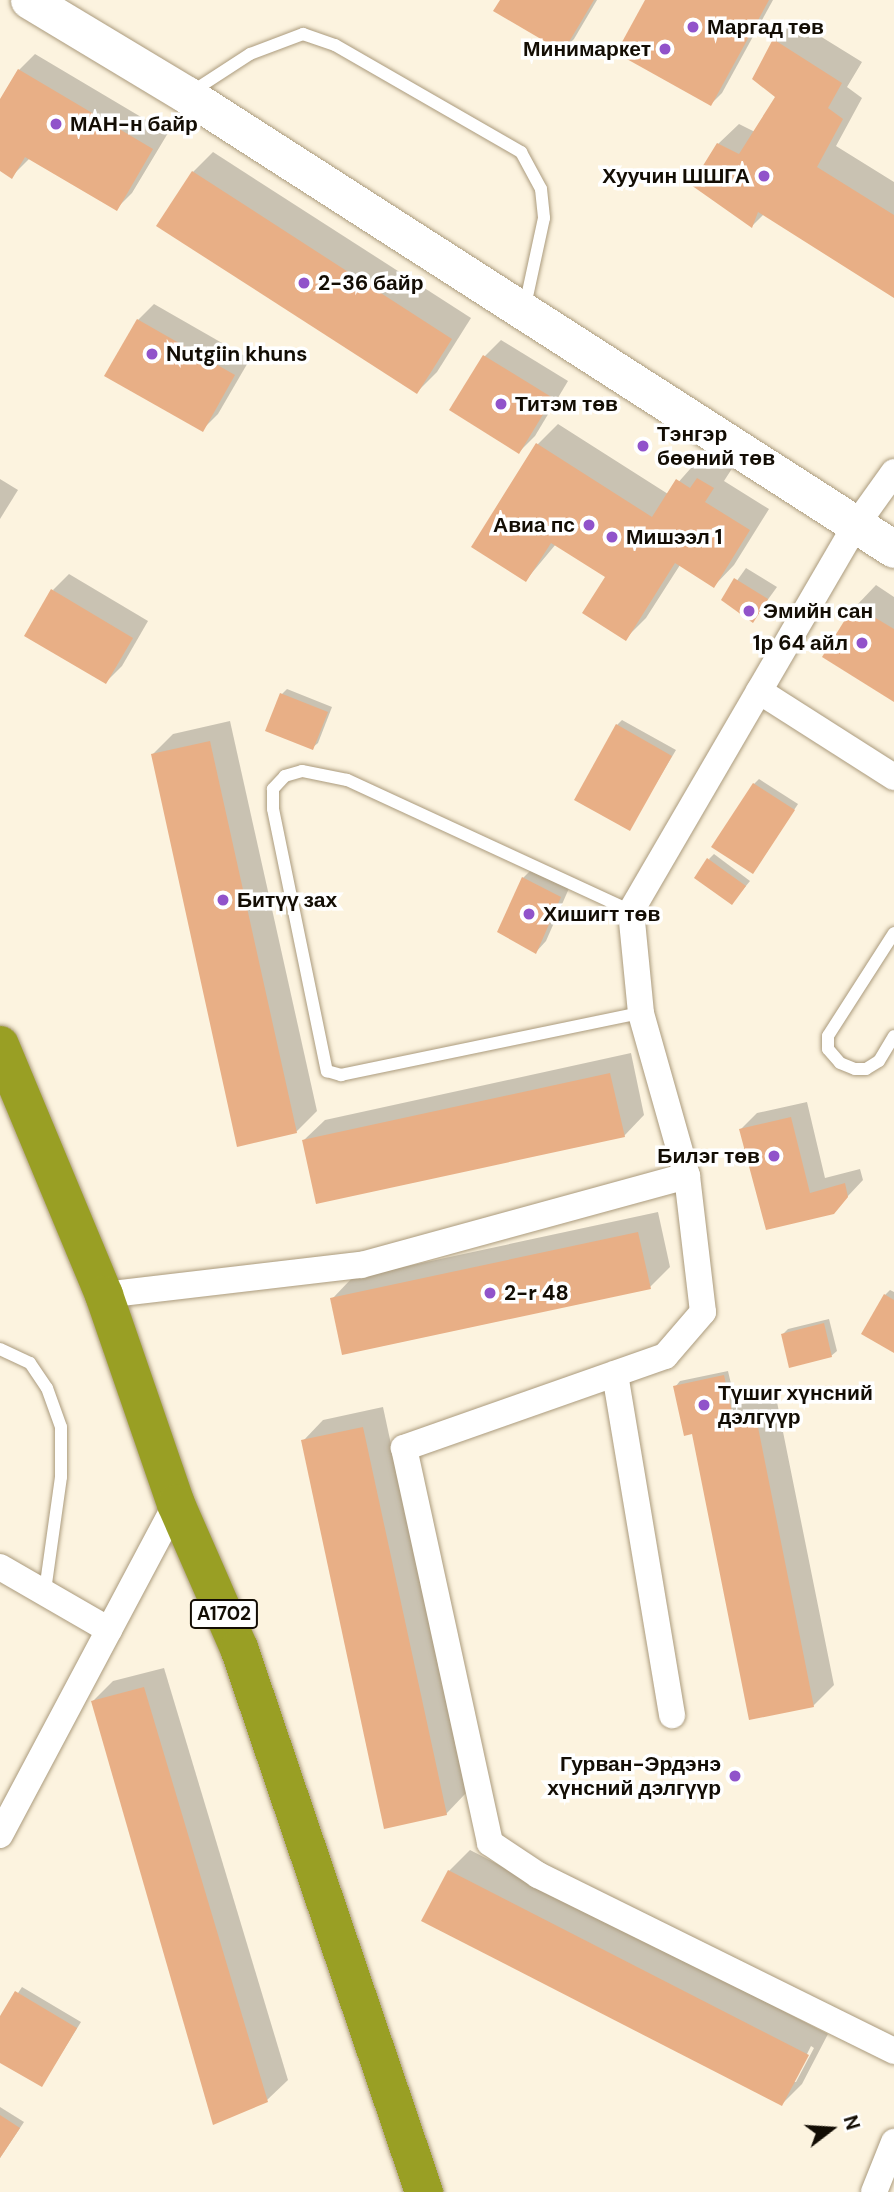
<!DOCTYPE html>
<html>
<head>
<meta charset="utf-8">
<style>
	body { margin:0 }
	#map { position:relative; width:894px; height:2192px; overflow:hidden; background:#fcf3df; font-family:"DM Sans",sans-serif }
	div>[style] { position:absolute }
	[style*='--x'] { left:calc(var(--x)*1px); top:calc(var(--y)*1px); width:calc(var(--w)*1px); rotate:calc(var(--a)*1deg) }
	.shadow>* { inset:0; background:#0003 }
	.building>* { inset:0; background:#e8af86 }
	.roads { filter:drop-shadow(0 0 2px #ab9b7d) drop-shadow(0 0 2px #ab9b7d) }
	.lane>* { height:12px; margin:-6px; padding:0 6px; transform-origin:6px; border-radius:6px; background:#fff }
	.street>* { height:26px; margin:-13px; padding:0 13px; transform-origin:13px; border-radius:13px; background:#fff }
	.secondary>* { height:37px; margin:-18.5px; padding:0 18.5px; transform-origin:18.5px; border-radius:18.5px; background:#fff }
	.highway>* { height:38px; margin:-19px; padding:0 19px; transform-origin:19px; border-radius:19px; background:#999f24 }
	.dots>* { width:19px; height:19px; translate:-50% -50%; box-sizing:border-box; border:4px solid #fff; border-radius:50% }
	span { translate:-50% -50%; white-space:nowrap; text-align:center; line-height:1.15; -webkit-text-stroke:7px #fff; paint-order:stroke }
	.shield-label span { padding:2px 5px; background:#fff; border:2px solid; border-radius:5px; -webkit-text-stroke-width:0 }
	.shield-label { font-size:19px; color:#130d04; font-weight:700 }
	.poi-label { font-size:21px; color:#130d04; font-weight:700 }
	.left { translate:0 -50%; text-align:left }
	.right { translate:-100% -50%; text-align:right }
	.north { position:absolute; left:796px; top:2094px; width:70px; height:70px; -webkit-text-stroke:5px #fff; paint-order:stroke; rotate:73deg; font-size:19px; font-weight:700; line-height:28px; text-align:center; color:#130d04 }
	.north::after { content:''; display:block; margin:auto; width:24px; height:32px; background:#130d04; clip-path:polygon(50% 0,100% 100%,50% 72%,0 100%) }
</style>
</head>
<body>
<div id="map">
	<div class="shadow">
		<div style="clip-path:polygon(502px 0,597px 0,574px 39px,563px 50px)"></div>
		<div style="clip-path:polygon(647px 0,773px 0,722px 93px,711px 104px)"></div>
		<div style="clip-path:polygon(794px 20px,862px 62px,847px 87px,862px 98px,836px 146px,894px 182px,894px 296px,764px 214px,752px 226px,718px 144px,739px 124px,755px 132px,777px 97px,774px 40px)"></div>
		<div style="clip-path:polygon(35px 54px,168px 133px,132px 193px,116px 209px,30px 158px,12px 176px,0 169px,0 103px,19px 70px)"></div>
		<div style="clip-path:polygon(213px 152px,471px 318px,437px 372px,417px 392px,193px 172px)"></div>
		<div style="clip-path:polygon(154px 304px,250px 359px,218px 414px,202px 430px,107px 375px,138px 320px)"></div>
		<div style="clip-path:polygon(501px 340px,568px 381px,535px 436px,519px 452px,451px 410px,485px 356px)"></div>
		<div style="clip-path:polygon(558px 424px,668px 494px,698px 460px,710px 467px,719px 458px,733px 467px,724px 481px,769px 509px,734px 565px,714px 586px,680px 565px,646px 618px,626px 638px,607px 577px,556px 544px,526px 580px,538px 444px)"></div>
		<div style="clip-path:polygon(0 479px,18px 490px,0 519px)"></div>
		<div style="clip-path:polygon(746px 568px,777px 587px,753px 620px,724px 599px)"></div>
		<div style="clip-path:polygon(69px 574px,148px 621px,122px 666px,106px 682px,53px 590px)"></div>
		<div style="clip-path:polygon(876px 585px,894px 597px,894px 700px,824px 657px,856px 606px)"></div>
		<div style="clip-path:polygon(287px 689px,332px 707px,318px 743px,312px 748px,282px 694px)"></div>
		<div style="clip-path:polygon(622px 720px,676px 750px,629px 829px,617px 725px)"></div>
		<div style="clip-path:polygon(230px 721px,317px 1111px,296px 1132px,152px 755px,173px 734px)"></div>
		<div style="clip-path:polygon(759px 779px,798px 804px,757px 867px,754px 784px)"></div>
		<div style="clip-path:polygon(714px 854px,750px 881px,732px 903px,709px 859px)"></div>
		<div style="clip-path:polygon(534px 867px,570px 886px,546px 941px,536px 952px,523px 878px)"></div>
		<div style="clip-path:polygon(631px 1053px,644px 1115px,624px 1136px,304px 1140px,325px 1120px)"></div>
		<div style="clip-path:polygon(807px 1102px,825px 1178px,860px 1169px,863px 1180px,833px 1212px,768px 1228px,741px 1129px,757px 1113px)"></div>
		<div style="clip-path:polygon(658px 1212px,670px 1267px,650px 1287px,332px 1299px,352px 1278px)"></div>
		<div style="clip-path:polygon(890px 1290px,894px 1292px,894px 1351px,885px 1295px)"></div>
		<div style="clip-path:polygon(829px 1319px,837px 1351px,831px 1356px,783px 1334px,788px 1329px)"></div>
		<div style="clip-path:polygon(728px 1371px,736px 1405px,776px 1397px,834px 1685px,813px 1706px,675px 1387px,680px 1381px)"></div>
		<div style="clip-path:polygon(383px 1407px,466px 1793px,446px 1814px,303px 1441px,323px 1420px)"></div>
		<div style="clip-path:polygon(164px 1668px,288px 2080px,267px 2100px,93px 1701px,113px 1681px)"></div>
		<div style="clip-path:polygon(evenodd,470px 1850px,828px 2034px,802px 2084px,782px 2104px,449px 1871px,470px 1850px,811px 2046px,814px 2048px,796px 2082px,793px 2082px,811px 2046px)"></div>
		<div style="clip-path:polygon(22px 1987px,81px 2022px,42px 2085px,0 2060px,0 2020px)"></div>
		<div style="clip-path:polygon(0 2107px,24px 2122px,0 2158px)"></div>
	</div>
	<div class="building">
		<div style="clip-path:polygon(500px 0,594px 0,563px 52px,493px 11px)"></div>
		<div style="clip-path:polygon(645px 0,769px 0,711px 106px,616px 53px)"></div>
		<div style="clip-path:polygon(773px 39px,842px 83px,828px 108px,843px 119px,817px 167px,894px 215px,894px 298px,758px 212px,752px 228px,691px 185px,717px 143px,739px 154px,775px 97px,752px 79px)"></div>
		<div style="clip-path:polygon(18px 69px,153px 149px,117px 211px,25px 157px,12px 179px,0 171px,0 99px)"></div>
		<div style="clip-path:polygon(192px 171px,452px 339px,417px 394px,156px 226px)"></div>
		<div style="clip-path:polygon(137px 319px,235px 375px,203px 432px,104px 376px)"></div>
		<div style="clip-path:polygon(483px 355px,553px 398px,519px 454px,449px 410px)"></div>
		<div style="clip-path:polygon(536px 443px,652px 517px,676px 479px,690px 488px,697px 478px,714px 488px,705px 502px,750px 530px,714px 588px,675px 563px,626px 641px,582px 613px,605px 577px,551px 543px,526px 582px,471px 547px)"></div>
		<div style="clip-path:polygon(734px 578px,768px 599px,753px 623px,721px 600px)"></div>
		<div style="clip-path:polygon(51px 589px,133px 638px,106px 684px,24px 636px)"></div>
		<div style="clip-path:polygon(854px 605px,894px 629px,894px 702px,822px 657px)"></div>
		<div style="clip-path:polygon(280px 693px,328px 712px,313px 750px,265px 731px)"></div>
		<div style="clip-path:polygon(616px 724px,672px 756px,630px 831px,574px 800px)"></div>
		<div style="clip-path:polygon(210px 741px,297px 1133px,237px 1147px,151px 754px)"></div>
		<div style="clip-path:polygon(753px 783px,795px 810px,753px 874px,711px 847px)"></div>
		<div style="clip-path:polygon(707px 858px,746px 886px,732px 905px,694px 878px)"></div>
		<div style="clip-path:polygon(522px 877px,561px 897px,536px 954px,497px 932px)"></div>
		<div style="clip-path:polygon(610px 1073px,625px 1137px,316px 1204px,302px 1140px)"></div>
		<div style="clip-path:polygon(791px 1117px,810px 1193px,845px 1183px,848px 1197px,834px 1214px,766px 1230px,739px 1129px)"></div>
		<div style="clip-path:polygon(638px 1232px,651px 1289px,342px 1355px,330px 1298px)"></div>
		<div style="clip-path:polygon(884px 1294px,894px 1300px,894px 1353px,861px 1334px)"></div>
		<div style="clip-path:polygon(824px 1323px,832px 1357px,789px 1368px,781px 1334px)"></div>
		<div style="clip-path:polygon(724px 1375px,734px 1421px,756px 1417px,814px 1707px,749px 1720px,692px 1434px,684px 1436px,673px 1386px)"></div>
		<div style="clip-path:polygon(363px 1427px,447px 1815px,384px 1829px,301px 1440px)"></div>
		<div style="clip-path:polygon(144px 1687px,268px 2102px,213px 2125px,91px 1701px)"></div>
		<div style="clip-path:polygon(448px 1870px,809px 2055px,782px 2106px,421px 1921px)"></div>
		<div style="clip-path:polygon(15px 1991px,77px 2028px,42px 2087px,0 2063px,0 2016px)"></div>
		<div style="clip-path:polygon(0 2115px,20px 2128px,0 2158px)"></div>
	</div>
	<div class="roads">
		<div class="lane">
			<div style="--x:190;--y:93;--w:72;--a:-33"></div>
			<div style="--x:250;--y:54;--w:57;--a:-20.7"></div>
			<div style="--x:303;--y:34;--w:34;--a:19"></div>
			<div style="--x:335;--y:45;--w:215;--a:29.9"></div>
			<div style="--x:521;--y:152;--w:42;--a:61.6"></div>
			<div style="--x:541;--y:189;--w:29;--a:84"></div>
			<div style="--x:544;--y:218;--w:90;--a:102.2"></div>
			<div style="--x:631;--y:911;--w:313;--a:-155.2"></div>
			<div style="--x:347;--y:780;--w:46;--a:-168.7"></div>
			<div style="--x:302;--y:771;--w:18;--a:164"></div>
			<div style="--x:285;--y:776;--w:18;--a:133"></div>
			<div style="--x:273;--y:789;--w:20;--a:90"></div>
			<div style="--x:273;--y:809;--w:268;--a:78.4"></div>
			<div style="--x:327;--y:1071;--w:15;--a:16"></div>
			<div style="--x:341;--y:1075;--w:306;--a:-11.7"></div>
			<div style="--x:894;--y:933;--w:122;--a:122.7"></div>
			<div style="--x:828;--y:1036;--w:13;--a:90"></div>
			<div style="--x:828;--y:1049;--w:18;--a:49"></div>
			<div style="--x:840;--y:1063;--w:16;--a:22"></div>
			<div style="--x:855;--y:1069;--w:11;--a:0"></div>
			<div style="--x:866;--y:1069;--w:15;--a:-32"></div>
			<div style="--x:879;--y:1061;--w:29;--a:-59"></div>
			<div style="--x:0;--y:1349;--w:33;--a:25"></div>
			<div style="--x:30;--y:1363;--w:30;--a:56"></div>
			<div style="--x:47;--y:1388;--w:41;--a:70.3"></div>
			<div style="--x:61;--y:1427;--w:50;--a:90"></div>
			<div style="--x:61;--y:1477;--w:115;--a:98"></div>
		</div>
		<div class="street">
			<div style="--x:759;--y:691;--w:160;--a:32.5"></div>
			<div style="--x:687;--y:1176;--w:137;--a:83.3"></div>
			<div style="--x:703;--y:1312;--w:58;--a:130.8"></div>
			<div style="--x:665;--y:1356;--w:277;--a:160.6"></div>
			<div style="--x:404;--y:1448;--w:404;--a:77.7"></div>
			<div style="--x:490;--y:1843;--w:58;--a:33.7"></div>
			<div style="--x:538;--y:1875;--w:397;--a:26.3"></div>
			<div style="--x:104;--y:1295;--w:259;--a:-6.7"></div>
			<div style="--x:361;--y:1265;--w:338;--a:-15.3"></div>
			<div style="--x:687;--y:1176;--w:169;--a:-105.8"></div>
			<div style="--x:641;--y:1013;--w:102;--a:-95.6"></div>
			<div style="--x:631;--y:911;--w:447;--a:-59.8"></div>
			<div style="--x:856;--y:525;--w:65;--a:-54.4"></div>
			<div style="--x:615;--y:1374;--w:346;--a:80.5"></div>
			<div style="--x:0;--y:1567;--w:126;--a:30"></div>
			<div style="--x:0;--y:1835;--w:375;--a:-62"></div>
			<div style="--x:874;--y:2192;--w:54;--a:-68.2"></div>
		</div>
		<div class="secondary">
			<div style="--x:29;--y:0;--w:184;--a:31"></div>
			<div style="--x:187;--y:95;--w:840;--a:32.71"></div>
		</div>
		<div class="highway">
			<div style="--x:0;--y:1045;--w:271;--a:67.4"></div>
			<div style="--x:104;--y:1295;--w:221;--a:71"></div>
			<div style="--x:176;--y:1504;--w:157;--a:66.4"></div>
			<div style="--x:239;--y:1648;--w:575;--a:71.22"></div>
		</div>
	</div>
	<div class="dots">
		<div style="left:693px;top:27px;background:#9153ca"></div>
		<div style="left:665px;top:49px;background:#9153ca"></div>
		<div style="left:56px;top:124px;background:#9153ca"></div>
		<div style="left:764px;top:176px;background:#9153ca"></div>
		<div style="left:304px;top:283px;background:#9153ca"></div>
		<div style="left:152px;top:354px;background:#9153ca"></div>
		<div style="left:501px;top:404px;background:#9153ca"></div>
		<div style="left:643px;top:446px;background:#9153ca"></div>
		<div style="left:589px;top:525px;background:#9153ca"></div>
		<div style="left:612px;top:537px;background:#9153ca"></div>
		<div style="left:749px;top:611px;background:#9153ca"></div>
		<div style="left:862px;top:643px;background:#9153ca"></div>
		<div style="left:223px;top:900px;background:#9153ca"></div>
		<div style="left:529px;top:914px;background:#9153ca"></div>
		<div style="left:774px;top:1156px;background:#9153ca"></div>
		<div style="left:490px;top:1293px;background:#9153ca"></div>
		<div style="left:704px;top:1405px;background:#9153ca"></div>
		<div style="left:735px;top:1776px;background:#9153ca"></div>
	</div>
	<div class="shield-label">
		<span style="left:224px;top:1614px">A1702</span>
	</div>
	<div class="poi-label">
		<span class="left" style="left:707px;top:27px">Маргад төв</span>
		<span class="right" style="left:651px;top:49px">Минимаркет</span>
		<span class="left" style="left:70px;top:124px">МАН-н байр</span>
		<span class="right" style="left:750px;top:176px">Хуучин ШШГА</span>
		<span class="left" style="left:318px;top:283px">2-36 байр</span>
		<span class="left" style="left:166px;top:354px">Nutgiin khuns</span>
		<span class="left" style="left:515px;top:404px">Титэм төв</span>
		<span class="left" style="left:657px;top:446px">Тэнгэр<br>бөөний төв</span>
		<span class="right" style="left:575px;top:525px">Авиа пс</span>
		<span class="left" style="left:626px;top:537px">Мишээл 1</span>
		<span class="left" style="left:763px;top:611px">Эмийн сан</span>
		<span class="right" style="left:848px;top:643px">1р 64 айл</span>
		<span class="left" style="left:237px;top:900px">Битүү зах</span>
		<span class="left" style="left:543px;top:914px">Хишигт төв</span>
		<span class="right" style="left:760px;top:1156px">Билэг төв</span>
		<span class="left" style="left:504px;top:1293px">2-r 48</span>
		<span class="left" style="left:718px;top:1405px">Түшиг хүнсний<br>дэлгүүр</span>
		<span class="right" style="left:721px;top:1776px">Гурван-Эрдэнэ<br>хүнсний дэлгүүр</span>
	</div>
	<div class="north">N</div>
</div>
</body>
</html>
